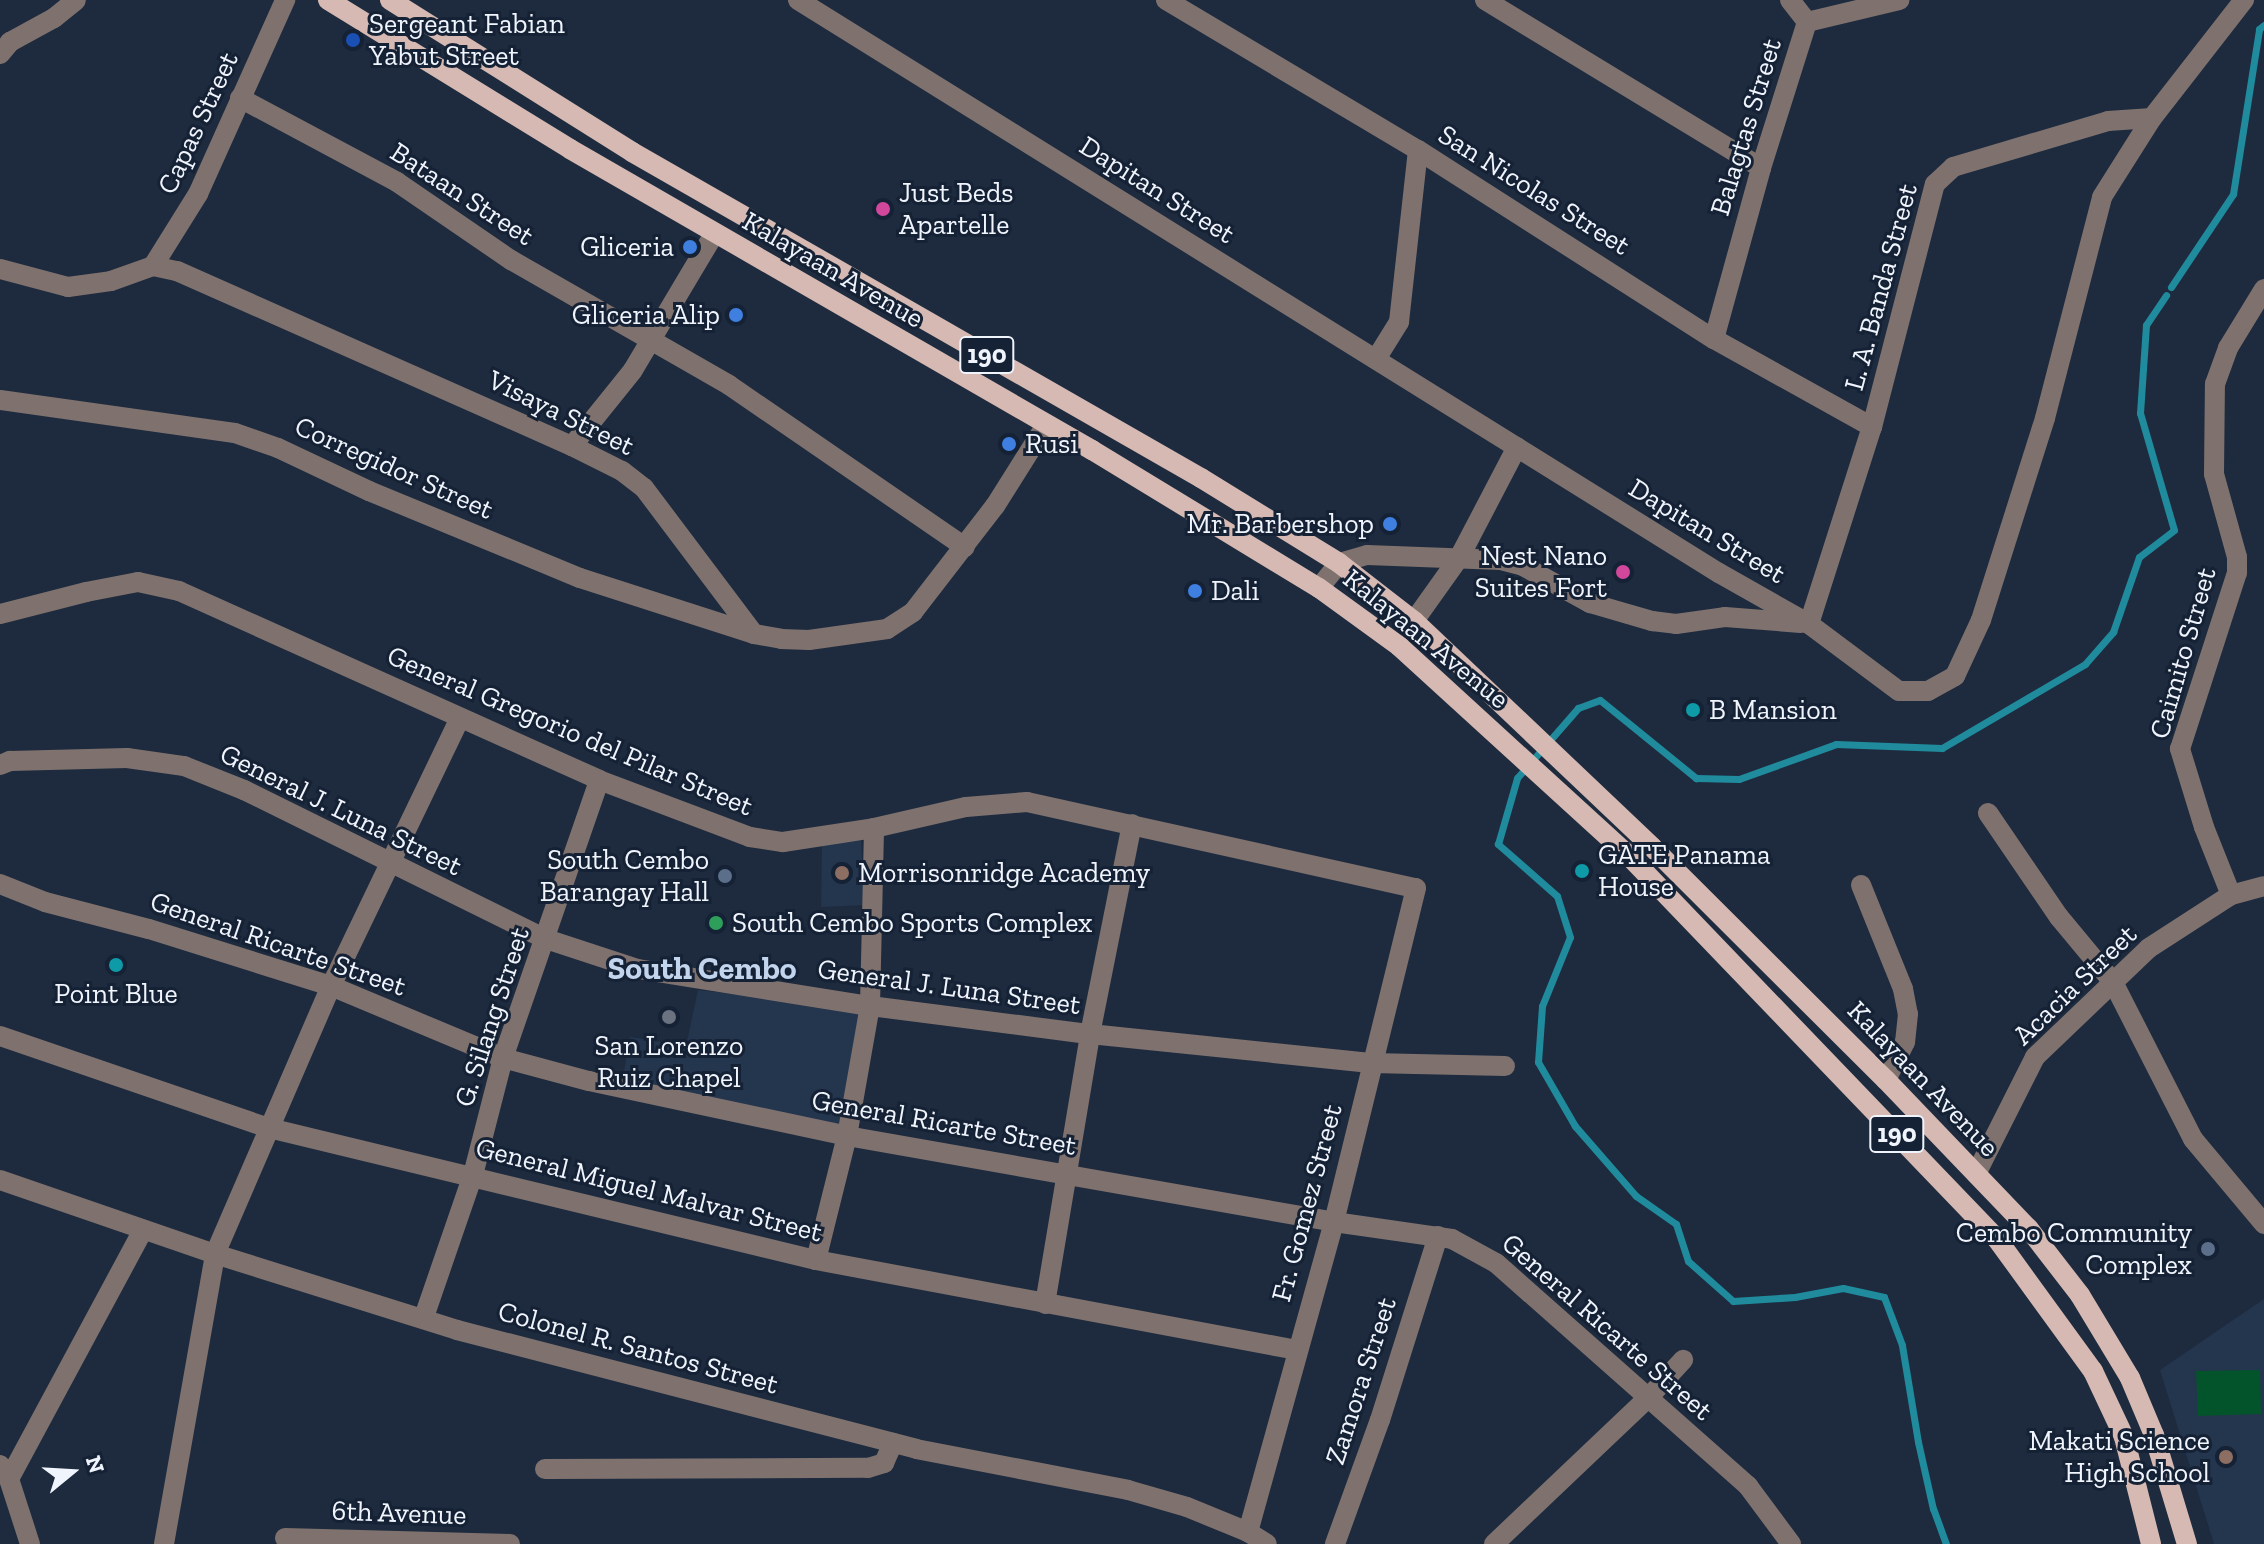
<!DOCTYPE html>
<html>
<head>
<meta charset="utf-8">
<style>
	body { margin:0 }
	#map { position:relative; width:2264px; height:1544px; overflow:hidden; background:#1e2b3e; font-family:"Zilla Slab",serif }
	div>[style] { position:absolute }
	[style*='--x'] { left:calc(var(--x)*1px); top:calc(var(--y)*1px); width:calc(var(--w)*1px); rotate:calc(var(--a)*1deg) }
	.built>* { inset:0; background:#24354e }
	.green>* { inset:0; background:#04542b }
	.stream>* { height:7px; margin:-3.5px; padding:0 3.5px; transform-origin:3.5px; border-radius:3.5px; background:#1f8b9d }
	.minor>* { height:20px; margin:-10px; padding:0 10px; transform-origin:10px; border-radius:10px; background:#7f726e }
	.major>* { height:20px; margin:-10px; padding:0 10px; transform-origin:10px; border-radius:10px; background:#d5b9b2 }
	.dots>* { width:22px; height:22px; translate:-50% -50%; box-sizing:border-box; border:4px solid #152134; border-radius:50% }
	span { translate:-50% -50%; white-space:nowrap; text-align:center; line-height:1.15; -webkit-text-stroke:6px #152134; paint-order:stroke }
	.shield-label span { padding:2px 6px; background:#152134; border:2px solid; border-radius:6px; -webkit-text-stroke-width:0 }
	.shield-label { font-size:26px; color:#f0f5fd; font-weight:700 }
	.poi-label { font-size:28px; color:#f0f5fd }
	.left { translate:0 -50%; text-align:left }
	.right { translate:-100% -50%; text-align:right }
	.street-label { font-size:28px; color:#f0f5fd }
	.quarter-label { font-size:32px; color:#c3d4ed; font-weight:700 }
	.north { position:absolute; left:32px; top:1432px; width:80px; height:80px; -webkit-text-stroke:6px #152134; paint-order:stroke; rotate:72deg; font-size:22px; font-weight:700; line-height:32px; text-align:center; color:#f0f5fd }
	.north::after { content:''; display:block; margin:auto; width:28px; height:36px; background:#f0f5fd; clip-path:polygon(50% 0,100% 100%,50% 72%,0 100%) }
</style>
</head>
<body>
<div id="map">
	<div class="built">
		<div style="clip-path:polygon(822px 841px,861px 841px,865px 905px,821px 907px)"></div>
		<div style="clip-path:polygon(698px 990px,867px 1009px,840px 1125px,622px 1083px,630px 1037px,686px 1046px)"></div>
		<div style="clip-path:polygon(2264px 1299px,2264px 1544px,2214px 1544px,2160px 1370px)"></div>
	</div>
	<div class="green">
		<div style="clip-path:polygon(2260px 1370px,2261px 1414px,2198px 1416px,2196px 1371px)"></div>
	</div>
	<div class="stream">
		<div style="--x:2171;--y:287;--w:112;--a:-56.3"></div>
		<div style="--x:2233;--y:194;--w:167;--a:-81"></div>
		<div style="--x:2259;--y:29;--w:6;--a:-39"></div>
		<div style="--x:1946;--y:1544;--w:37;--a:-110"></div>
		<div style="--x:1933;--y:1509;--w:69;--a:-102.6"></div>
		<div style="--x:1918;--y:1442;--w:98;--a:-99.4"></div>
		<div style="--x:1902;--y:1345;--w:51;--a:-110.6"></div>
		<div style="--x:1884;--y:1297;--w:42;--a:-167.6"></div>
		<div style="--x:1843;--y:1288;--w:49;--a:169.4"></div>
		<div style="--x:1795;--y:1297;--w:62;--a:176.3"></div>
		<div style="--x:1733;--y:1301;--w:60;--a:-138.4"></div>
		<div style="--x:1688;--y:1261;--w:39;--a:-108"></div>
		<div style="--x:1676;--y:1224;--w:49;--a:-145"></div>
		<div style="--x:1636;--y:1196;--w:93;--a:-131.1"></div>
		<div style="--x:1575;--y:1126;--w:74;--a:-120"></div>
		<div style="--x:1538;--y:1062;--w:56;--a:-85.9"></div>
		<div style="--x:1542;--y:1006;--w:74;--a:-67.9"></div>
		<div style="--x:1570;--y:937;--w:43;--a:-107.6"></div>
		<div style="--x:1557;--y:896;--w:79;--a:-138.6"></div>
		<div style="--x:1498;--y:844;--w:69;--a:-73.9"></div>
		<div style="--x:1517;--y:778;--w:93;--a:-48.9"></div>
		<div style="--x:1578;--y:708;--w:23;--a:-20"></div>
		<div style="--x:1600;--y:700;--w:124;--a:39.1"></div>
		<div style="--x:1696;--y:778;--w:43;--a:1.3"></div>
		<div style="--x:1739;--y:779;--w:103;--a:-19.8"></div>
		<div style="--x:1836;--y:744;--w:106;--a:2.2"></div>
		<div style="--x:1942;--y:748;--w:166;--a:-30.4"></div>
		<div style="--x:2085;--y:664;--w:43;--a:-48.8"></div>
		<div style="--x:2113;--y:632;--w:79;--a:-70.9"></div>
		<div style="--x:2139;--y:557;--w:44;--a:-37.6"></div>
		<div style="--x:2174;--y:530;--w:122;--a:-106.2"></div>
		<div style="--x:2140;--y:413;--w:88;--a:-86.1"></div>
		<div style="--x:2146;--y:325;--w:36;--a:-56"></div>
	</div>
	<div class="minor">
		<div style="--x:798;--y:0;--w:1085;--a:31.89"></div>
		<div style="--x:1719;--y:573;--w:103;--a:29.5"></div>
		<div style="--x:1809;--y:624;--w:112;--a:36.7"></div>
		<div style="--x:1899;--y:691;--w:29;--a:0"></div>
		<div style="--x:1928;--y:691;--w:31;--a:-29"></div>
		<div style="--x:1955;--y:676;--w:62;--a:-65.1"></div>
		<div style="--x:1981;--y:620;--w:212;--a:-72.4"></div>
		<div style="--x:2045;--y:418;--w:228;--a:-75.5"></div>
		<div style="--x:2102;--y:197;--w:93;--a:-57.7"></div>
		<div style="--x:2152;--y:118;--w:150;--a:-52.1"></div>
		<div style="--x:1166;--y:0;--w:293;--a:30.8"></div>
		<div style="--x:1418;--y:150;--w:351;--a:32.6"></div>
		<div style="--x:1714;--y:339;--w:181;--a:29.1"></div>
		<div style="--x:1485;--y:0;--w:323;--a:31.3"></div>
		<div style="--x:1790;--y:0;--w:28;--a:52"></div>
		<div style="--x:1807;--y:22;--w:95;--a:-13.4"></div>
		<div style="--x:0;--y:54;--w:16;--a:-50"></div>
		<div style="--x:10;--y:42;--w:50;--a:-28.6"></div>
		<div style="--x:54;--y:18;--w:28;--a:-39"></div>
		<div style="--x:240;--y:98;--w:178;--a:28.1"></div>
		<div style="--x:397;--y:182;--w:138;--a:34.4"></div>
		<div style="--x:511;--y:260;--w:251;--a:29.8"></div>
		<div style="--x:729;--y:385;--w:286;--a:34.5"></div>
		<div style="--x:153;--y:266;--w:85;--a:-58"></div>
		<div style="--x:198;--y:194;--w:213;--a:-65.8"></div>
		<div style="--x:0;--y:269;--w:70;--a:14.8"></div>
		<div style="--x:68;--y:287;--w:43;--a:-7.9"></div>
		<div style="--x:111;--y:281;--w:45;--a:-19.7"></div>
		<div style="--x:153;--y:266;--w:25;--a:12"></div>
		<div style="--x:177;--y:271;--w:432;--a:23.9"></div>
		<div style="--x:572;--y:446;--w:56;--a:26.6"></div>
		<div style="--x:622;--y:471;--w:28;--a:38"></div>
		<div style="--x:644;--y:488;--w:183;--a:53"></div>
		<div style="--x:754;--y:634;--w:27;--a:10"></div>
		<div style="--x:781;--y:639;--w:28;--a:2"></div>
		<div style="--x:809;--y:640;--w:79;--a:-8"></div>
		<div style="--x:887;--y:629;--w:31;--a:-33"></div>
		<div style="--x:913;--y:612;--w:134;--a:-52.3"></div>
		<div style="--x:995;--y:506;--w:96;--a:-57.8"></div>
		<div style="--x:1714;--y:339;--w:177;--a:-74.6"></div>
		<div style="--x:1761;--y:168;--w:153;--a:-72.5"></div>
		<div style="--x:1376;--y:359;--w:44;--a:-58.1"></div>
		<div style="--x:1399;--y:322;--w:173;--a:-83.7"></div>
		<div style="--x:0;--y:400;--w:237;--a:8"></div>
		<div style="--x:235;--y:433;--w:46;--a:19.2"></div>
		<div style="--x:278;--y:448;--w:101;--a:25.3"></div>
		<div style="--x:369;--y:491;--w:228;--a:22.4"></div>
		<div style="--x:580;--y:578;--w:183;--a:17.8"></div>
		<div style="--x:572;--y:446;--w:97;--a:-51.2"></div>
		<div style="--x:633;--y:370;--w:158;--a:-59.2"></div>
		<div style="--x:1319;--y:588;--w:32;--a:-51"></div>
		<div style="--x:1339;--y:563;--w:29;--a:-16"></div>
		<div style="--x:1367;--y:555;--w:134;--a:2.1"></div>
		<div style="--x:1501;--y:560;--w:23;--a:15"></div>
		<div style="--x:1523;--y:566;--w:77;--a:28.9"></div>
		<div style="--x:1590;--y:603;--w:65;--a:16.2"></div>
		<div style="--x:1652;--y:621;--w:24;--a:7"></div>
		<div style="--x:1676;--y:624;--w:49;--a:-8.1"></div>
		<div style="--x:1725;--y:617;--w:76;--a:4.5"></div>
		<div style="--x:0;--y:614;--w:89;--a:-14.3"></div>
		<div style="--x:86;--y:592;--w:53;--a:-10.9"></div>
		<div style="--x:138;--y:582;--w:42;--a:12.4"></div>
		<div style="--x:179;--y:591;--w:461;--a:24.2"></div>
		<div style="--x:599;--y:780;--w:161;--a:20.7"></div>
		<div style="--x:750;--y:837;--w:33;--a:9"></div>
		<div style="--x:783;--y:842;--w:92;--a:-8.7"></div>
		<div style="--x:874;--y:828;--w:94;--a:-12.9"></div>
		<div style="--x:966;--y:807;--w:61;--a:-4.7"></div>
		<div style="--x:1027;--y:802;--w:398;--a:12.5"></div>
		<div style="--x:1416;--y:888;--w:344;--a:103.8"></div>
		<div style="--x:1334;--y:1222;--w:322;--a:105.5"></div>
		<div style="--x:1414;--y:621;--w:77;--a:-54.5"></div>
		<div style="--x:1459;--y:558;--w:125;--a:-62.4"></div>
		<div style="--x:1809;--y:624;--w:207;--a:-72.3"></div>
		<div style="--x:1872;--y:427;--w:251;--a:-75.5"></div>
		<div style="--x:1935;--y:184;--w:25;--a:-43"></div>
		<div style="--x:1953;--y:167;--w:162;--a:-16.5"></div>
		<div style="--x:2108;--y:121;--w:44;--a:-3.9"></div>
		<div style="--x:0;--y:765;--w:11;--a:-22"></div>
		<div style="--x:10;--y:761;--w:117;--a:-1.5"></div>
		<div style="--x:127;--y:758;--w:58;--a:8"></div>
		<div style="--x:184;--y:766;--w:65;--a:21.8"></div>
		<div style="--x:244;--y:790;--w:337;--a:26.3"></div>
		<div style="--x:546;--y:939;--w:97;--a:18.1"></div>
		<div style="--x:638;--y:969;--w:235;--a:9.1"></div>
		<div style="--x:870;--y:1006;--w:222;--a:7.3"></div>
		<div style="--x:1090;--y:1034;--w:282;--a:5.9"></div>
		<div style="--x:1371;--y:1063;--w:134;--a:1.3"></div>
		<div style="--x:1988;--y:813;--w:126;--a:55.7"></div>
		<div style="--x:2059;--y:917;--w:85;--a:50.3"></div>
		<div style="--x:2113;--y:982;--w:176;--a:63"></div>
		<div style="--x:2193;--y:1139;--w:111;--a:50.1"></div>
		<div style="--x:0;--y:884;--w:48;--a:21.8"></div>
		<div style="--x:45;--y:902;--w:107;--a:14.6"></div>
		<div style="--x:149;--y:929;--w:191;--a:17.4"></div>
		<div style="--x:331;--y:986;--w:186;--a:22.7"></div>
		<div style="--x:503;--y:1058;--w:89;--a:15"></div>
		<div style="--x:589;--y:1081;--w:264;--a:12"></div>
		<div style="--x:847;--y:1136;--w:495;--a:10"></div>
		<div style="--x:1334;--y:1222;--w:119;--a:8.2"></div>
		<div style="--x:1452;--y:1239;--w:50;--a:28.6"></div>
		<div style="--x:1496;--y:1263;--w:337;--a:41.5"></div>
		<div style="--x:1748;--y:1486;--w:72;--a:53.4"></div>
		<div style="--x:1861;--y:885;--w:112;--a:68"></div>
		<div style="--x:1903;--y:989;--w:25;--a:79"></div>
		<div style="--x:1908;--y:1014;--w:28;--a:96"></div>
		<div style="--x:1905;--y:1042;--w:42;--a:116.6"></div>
		<div style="--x:2231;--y:895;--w:73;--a:-111.7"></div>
		<div style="--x:2204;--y:827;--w:82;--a:-107.1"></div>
		<div style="--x:2180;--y:749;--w:185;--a:-72.1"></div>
		<div style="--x:2237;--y:573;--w:16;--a:-90"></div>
		<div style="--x:2237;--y:557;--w:86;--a:-105.5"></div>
		<div style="--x:2214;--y:474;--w:90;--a:-89.4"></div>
		<div style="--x:2215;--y:384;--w:38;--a:-70"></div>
		<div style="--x:2228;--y:348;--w:69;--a:-58.6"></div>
		<div style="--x:0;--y:1036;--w:284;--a:18.9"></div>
		<div style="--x:269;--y:1128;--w:563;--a:13.57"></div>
		<div style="--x:816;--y:1260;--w:488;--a:10.6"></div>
		<div style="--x:1976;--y:1174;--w:131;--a:-63.2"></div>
		<div style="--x:2035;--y:1057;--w:158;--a:-43.7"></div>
		<div style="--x:2149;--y:948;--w:98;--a:-32.9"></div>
		<div style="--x:2231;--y:895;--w:34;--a:-15"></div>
		<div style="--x:0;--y:1180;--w:227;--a:19"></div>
		<div style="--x:215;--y:1254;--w:254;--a:17.4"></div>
		<div style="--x:457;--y:1330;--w:474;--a:14.5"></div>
		<div style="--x:916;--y:1449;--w:216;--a:10.9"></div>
		<div style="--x:1128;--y:1490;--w:61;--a:16.1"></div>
		<div style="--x:1187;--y:1507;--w:66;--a:22.3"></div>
		<div style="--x:1248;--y:1532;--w:22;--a:32"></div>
		<div style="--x:816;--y:1260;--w:128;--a:-76"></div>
		<div style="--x:847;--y:1136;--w:132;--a:-80"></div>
		<div style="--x:870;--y:1006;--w:178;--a:-88.7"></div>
		<div style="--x:1045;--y:1304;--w:274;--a:-80.5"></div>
		<div style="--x:1090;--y:1034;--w:214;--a:-78.7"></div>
		<div style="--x:424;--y:1317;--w:150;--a:-71"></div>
		<div style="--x:473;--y:1175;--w:121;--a:-75.6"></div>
		<div style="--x:503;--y:1058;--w:294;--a:-70.9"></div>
		<div style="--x:0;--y:1465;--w:17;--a:57"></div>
		<div style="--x:9;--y:1479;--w:68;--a:72.1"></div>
		<div style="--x:545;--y:1469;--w:323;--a:-0.2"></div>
		<div style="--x:868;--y:1468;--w:17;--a:-17"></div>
		<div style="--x:884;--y:1463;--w:22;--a:-66"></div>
		<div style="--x:9;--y:1479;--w:283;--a:-61.7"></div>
		<div style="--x:285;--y:1538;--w:225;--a:1.5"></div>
		<div style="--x:164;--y:1544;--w:294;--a:-80"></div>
		<div style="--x:215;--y:1254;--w:292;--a:-66.6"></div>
		<div style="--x:331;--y:986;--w:297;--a:-64.3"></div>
		<div style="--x:1335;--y:1544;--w:132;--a:-70.1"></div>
		<div style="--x:1380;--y:1420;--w:193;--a:-72.5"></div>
		<div style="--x:1494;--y:1544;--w:212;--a:-43.5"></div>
		<div style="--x:1648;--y:1398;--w:52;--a:-47.4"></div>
	</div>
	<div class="major">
		<div style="--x:328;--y:0;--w:284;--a:31.6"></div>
		<div style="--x:570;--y:149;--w:603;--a:29.97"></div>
		<div style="--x:1092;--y:450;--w:266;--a:31.3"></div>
		<div style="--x:1319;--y:588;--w:99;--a:35.9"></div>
		<div style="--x:1399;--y:646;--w:314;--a:42.4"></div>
		<div style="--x:1631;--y:858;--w:528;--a:46.15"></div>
		<div style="--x:1997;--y:1239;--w:163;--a:54"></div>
		<div style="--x:2093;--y:1371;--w:73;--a:64.8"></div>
		<div style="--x:2124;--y:1437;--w:110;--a:75.8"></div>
		<div style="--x:390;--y:0;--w:286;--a:32.1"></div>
		<div style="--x:632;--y:152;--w:656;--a:29.81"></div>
		<div style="--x:1201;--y:478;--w:162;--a:31.6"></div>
		<div style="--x:1339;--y:563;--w:95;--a:37.7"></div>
		<div style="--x:1414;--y:621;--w:328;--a:43.5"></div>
		<div style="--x:1652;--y:847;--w:330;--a:44.9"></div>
		<div style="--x:1886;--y:1080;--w:207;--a:46.2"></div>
		<div style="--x:2029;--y:1229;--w:83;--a:52.3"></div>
		<div style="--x:2080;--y:1295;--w:97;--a:58.9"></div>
		<div style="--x:2130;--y:1378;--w:62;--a:67.2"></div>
		<div style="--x:2154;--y:1435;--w:114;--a:73.2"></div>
	</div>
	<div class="dots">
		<div style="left:353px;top:40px;background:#1a4fb4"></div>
		<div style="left:883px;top:209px;background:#d1479c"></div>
		<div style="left:690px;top:247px;background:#3f7fe0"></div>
		<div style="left:736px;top:315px;background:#3f7fe0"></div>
		<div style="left:1009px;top:444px;background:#3f7fe0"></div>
		<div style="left:1390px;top:524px;background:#3f7fe0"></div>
		<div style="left:1623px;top:572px;background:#d1479c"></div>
		<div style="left:1195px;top:591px;background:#3f7fe0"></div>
		<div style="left:1693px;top:710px;background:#0f9aa8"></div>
		<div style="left:1582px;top:871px;background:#0f9aa8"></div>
		<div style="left:842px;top:873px;background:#8d6e63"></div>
		<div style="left:725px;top:876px;background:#5c6f8a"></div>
		<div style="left:716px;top:923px;background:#2e9e5b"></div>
		<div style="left:116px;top:965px;background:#0f9aa8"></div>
		<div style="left:669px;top:1017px;background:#6b7280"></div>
		<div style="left:2208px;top:1249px;background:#5c6f8a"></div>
		<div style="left:2226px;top:1457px;background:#8d6e63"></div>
	</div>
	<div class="shield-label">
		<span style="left:987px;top:355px">190</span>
		<span style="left:1897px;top:1134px">190</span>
	</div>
	<div class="poi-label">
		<span class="left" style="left:369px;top:40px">Sergeant Fabian<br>Yabut Street</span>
		<span class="left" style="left:899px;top:209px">Just Beds<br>Apartelle</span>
		<span class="right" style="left:674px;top:247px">Gliceria</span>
		<span class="right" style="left:720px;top:315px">Gliceria Alip</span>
		<span class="left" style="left:1025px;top:444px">Rusi</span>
		<span class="right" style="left:1374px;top:524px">Mr. Barbershop</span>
		<span class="right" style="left:1607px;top:572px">Nest Nano<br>Suites Fort</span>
		<span class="left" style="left:1211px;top:591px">Dali</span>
		<span class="left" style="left:1709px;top:710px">B Mansion</span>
		<span class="left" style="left:1598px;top:871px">GATE Panama<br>House</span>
		<span class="right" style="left:709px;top:876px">South Cembo<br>Barangay Hall</span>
		<span class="left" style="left:858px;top:873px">Morrisonridge Academy</span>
		<span class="left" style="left:732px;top:923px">South Cembo Sports Complex</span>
		<span style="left:116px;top:994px">Point Blue</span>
		<span style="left:669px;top:1062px">San Lorenzo<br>Ruiz Chapel</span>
		<span class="right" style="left:2192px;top:1249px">Cembo Community<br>Complex</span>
		<span class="right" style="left:2210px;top:1457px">Makati Science<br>High School</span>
	</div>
	<div class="street-label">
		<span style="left:198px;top:123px;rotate:-65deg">Capas Street</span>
		<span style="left:1746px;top:127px;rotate:-73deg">Balagtas Street</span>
		<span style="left:1157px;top:190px;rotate:32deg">Dapitan Street</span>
		<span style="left:1534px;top:190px;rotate:32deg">San Nicolas Street</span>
		<span style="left:462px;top:194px;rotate:33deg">Bataan Street</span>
		<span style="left:833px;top:270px;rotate:30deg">Kalayaan Avenue</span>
		<span style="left:1881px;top:287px;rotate:-75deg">L. A. Banda Street</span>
		<span style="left:561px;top:413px;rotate:26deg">Visaya Street</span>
		<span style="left:394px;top:468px;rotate:24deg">Corregidor Street</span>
		<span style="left:1707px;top:531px;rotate:31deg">Dapitan Street</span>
		<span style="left:1426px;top:639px;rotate:39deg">Kalayaan Avenue</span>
		<span style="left:2183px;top:653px;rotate:-74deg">Caimito Street</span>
		<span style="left:570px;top:731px;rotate:23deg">General Gregorio del Pilar Street</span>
		<span style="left:341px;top:810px;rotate:26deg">General J. Luna Street</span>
		<span style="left:278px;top:944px;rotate:19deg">General Ricarte Street</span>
		<span style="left:2075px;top:985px;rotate:-44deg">Acacia Street</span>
		<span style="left:949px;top:987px;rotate:8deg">General J. Luna Street</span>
		<span style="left:492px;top:1017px;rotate:-72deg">G. Silang Street</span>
		<span style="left:1923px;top:1079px;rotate:46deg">Kalayaan Avenue</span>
		<span style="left:944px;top:1123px;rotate:10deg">General Ricarte Street</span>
		<span style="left:649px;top:1190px;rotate:14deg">General Miguel Malvar Street</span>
		<span style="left:1307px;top:1203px;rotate:-75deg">Fr. Gomez Street</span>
		<span style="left:1607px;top:1327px;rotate:41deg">General Ricarte Street</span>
		<span style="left:638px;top:1348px;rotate:15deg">Colonel R. Santos Street</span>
		<span style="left:1361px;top:1381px;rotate:-72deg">Zamora Street</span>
		<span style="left:399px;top:1513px;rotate:2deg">6th Avenue</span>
	</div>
	<div class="quarter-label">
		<span style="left:702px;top:968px">South Cembo</span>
	</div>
	<div class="north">N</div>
</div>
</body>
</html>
